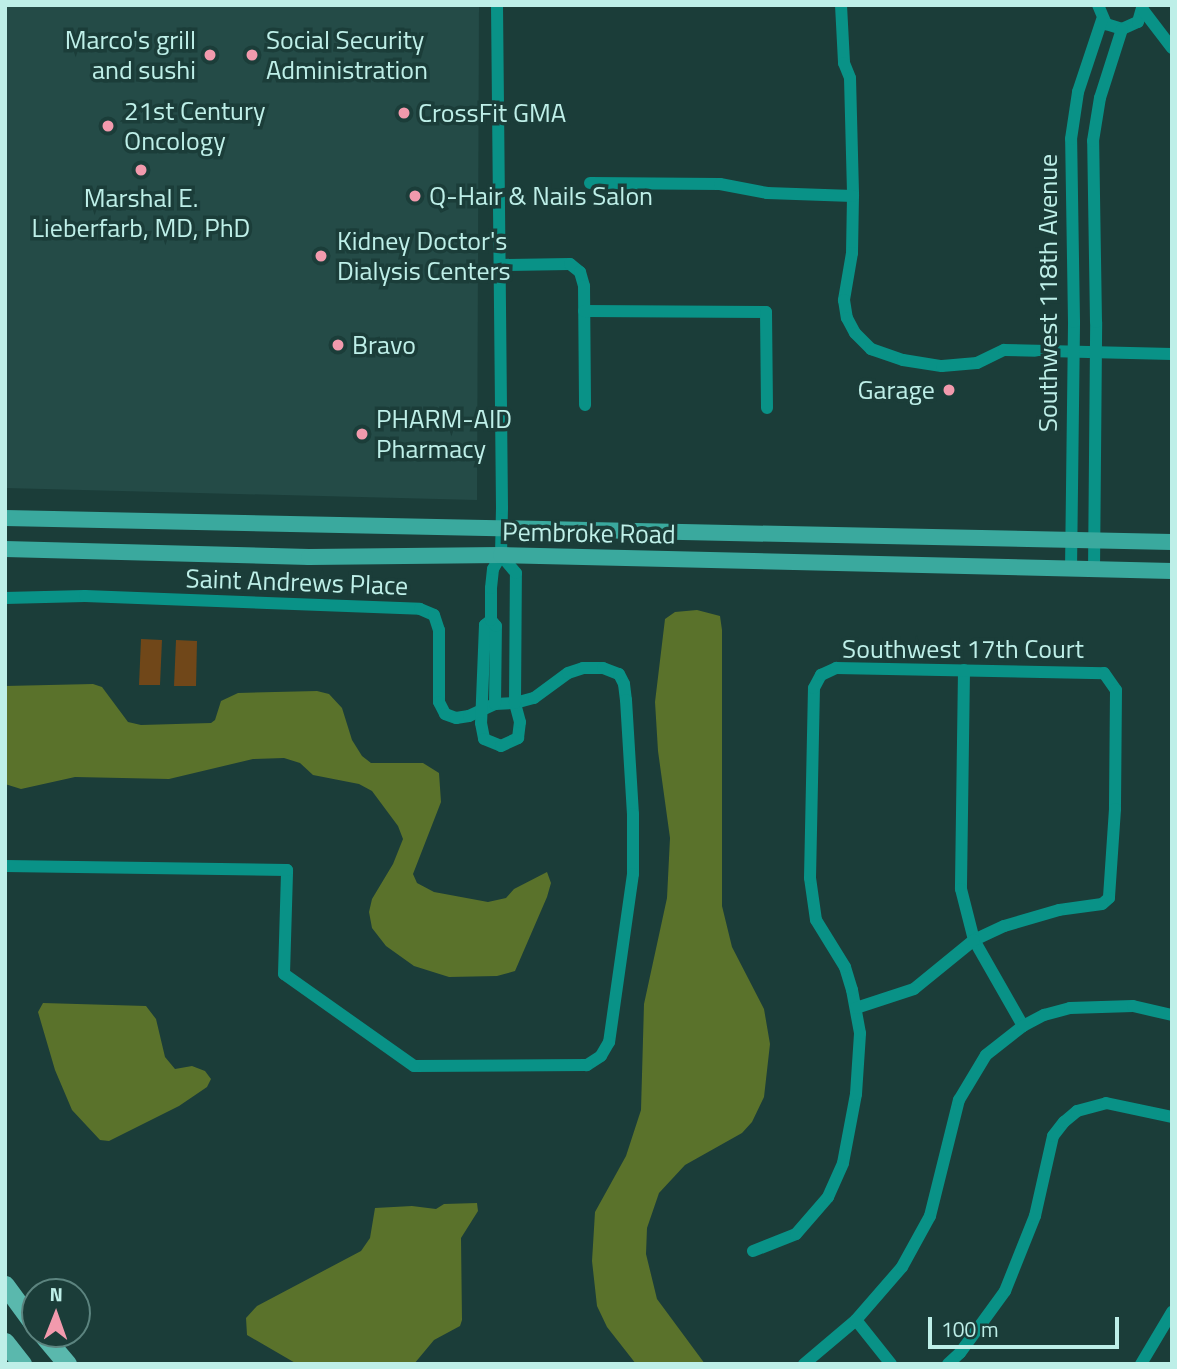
<!DOCTYPE html>
<html>
<head>
<meta charset="utf-8">
<style>
	body { margin:0 }
	#map { position:relative; width:1177px; height:1369px; overflow:hidden; background:#1b3d39; font-family:"Titillium Web",sans-serif }
	div>[style] { position:absolute }
	[style*='--x'] { left:calc(var(--x)*1px); top:calc(var(--y)*1px); width:calc(var(--w)*1px); rotate:calc(var(--a)*1deg) }
	.built>* { inset:0; background:#244b47 }
	.green>* { inset:0; background:#704719 }
	.water>* { inset:0; background:#5a722b }
	.minor>* { height:12px; margin:-6px; padding:0 6px; transform-origin:6px; border-radius:6px; background:#099287 }
	.major>* { height:16px; margin:-8px; padding:0 8px; transform-origin:8px; border-radius:8px; background:#3aa99e }
	.highway>* { height:19px; margin:-9.5px; padding:0 9.5px; transform-origin:9.5px; border-radius:9.5px; background:#5ab8ad }
	.dots>* { width:19px; height:19px; translate:-50% -50%; box-sizing:border-box; border:4px solid #1b3d39; border-radius:50% }
	span { translate:-50% -50%; white-space:nowrap; text-align:center; line-height:1.15; -webkit-text-stroke:7px #1b3d39; paint-order:stroke }
	.poi-label { font-size:26px; color:#beefe8 }
	.right { translate:-100% -50%; text-align:right }
	.left { translate:0 -50%; text-align:left }
	.street-label { font-size:26px; color:#beefe8 }
	.frame { position:absolute; inset:0; border:7px solid #beefe8; pointer-events:none }
	.north { position:absolute; left:21px; top:1278px; width:70px; height:70px; box-sizing:border-box; background:#1b3d39; border:2px solid #5c847f; border-radius:50%; rotate:1deg; font-size:19px; font-weight:700; line-height:28px; text-align:center; color:#beefe8 }
	.north::after { content:''; display:block; margin:auto; width:24px; height:32px; background:#f29aad; clip-path:polygon(50% 0,100% 100%,50% 72%,0 100%) }
	.scale { position:absolute; left:928px; top:1317px; width:191px; height:32px; box-sizing:border-box; border:4px solid #beefe8; border-top:0; padding-left:9px; font-size:21px; line-height:24px; white-space:nowrap; color:#beefe8; -webkit-text-stroke:5px #1b3d39; paint-order:stroke }
</style>
</head>
<body>
<div id="map">
	<div class="built">
		<div style="clip-path:polygon(5px 5px,479px 5px,477px 500px,5px 488px)"></div>
	</div>
	<div class="green">
		<div style="clip-path:polygon(141px 639px,162px 640px,160px 685px,139px 685px)"></div>
		<div style="clip-path:polygon(176px 640px,197px 641px,196px 686px,174px 686px)"></div>
	</div>
	<div class="water">
		<div style="clip-path:polygon(697px 610px,720px 616px,722px 630px,722px 906px,732px 947px,764px 1009px,770px 1044px,764px 1097px,752px 1122px,742px 1133px,685px 1165px,659px 1193px,647px 1228px,646px 1254px,657px 1299px,705px 1364px,636px 1364px,607px 1327px,597px 1306px,592px 1261px,595px 1212px,626px 1156px,641px 1110px,644px 1004px,667px 898px,670px 838px,658px 751px,655px 702px,665px 619px,675px 612px)"></div>
		<div style="clip-path:polygon(93px 684px,102px 687px,128px 722px,141px 725px,211px 723px,215px 720px,221px 701px,238px 693px,317px 691px,329px 694px,342px 708px,352px 740px,362px 756px,371px 763px,423px 763px,439px 773px,441px 802px,413px 874px,417px 883px,434px 892px,488px 902px,506px 898px,514px 889px,547px 872px,551px 883px,547px 897px,515px 971px,497px 976px,449px 977px,414px 966px,386px 946px,372px 928px,369px 912px,372px 899px,393px 864px,403px 839px,398px 826px,372px 791px,359px 784px,313px 775px,300px 763px,284px 758px,253px 759px,169px 779px,75px 777px,21px 789px,5px 784px,5px 686px)"></div>
		<div style="clip-path:polygon(43px 1003px,146px 1006px,156px 1019px,165px 1057px,175px 1069px,192px 1066px,205px 1071px,211px 1079px,207px 1087px,179px 1106px,109px 1141px,100px 1140px,72px 1110px,55px 1070px,38px 1012px)"></div>
		<div style="clip-path:polygon(477px 1203px,478px 1211px,461px 1238px,462px 1320px,460px 1326px,434px 1340px,414px 1364px,297px 1364px,247px 1335px,246px 1318px,257px 1306px,361px 1251px,370px 1238px,375px 1208px,412px 1206px,436px 1209px,444px 1204px)"></div>
	</div>
	<div class="minor">
		<div style="--x:841;--y:5;--w:58;--a:87"></div>
		<div style="--x:844;--y:63;--w:16;--a:68"></div>
		<div style="--x:850;--y:78;--w:118;--a:88.5"></div>
		<div style="--x:853;--y:196;--w:57;--a:91"></div>
		<div style="--x:852;--y:253;--w:48;--a:99.7"></div>
		<div style="--x:844;--y:300;--w:18;--a:81"></div>
		<div style="--x:847;--y:318;--w:17;--a:62"></div>
		<div style="--x:855;--y:333;--w:23;--a:45"></div>
		<div style="--x:871;--y:349;--w:34;--a:19"></div>
		<div style="--x:903;--y:360;--w:39;--a:9"></div>
		<div style="--x:942;--y:366;--w:35;--a:-5"></div>
		<div style="--x:977;--y:363;--w:30;--a:-26"></div>
		<div style="--x:1004;--y:350;--w:168;--a:1.4"></div>
		<div style="--x:1098;--y:5;--w:21;--a:67"></div>
		<div style="--x:1106;--y:24;--w:17;--a:17"></div>
		<div style="--x:1122;--y:29;--w:17;--a:-24"></div>
		<div style="--x:1138;--y:22;--w:18;--a:-74"></div>
		<div style="--x:1143;--y:10;--w:48;--a:52.7"></div>
		<div style="--x:590;--y:183;--w:130;--a:0.4"></div>
		<div style="--x:720;--y:184;--w:48;--a:10.8"></div>
		<div style="--x:767;--y:193;--w:86;--a:2"></div>
		<div style="--x:500;--y:265;--w:70;--a:-0.8"></div>
		<div style="--x:570;--y:264;--w:13;--a:39"></div>
		<div style="--x:580;--y:272;--w:15;--a:74"></div>
		<div style="--x:584;--y:286;--w:119;--a:89.5"></div>
		<div style="--x:584;--y:311;--w:182;--a:0.3"></div>
		<div style="--x:766;--y:312;--w:96;--a:89.4"></div>
		<div style="--x:1071;--y:570;--w:248;--a:-89.3"></div>
		<div style="--x:1074;--y:322;--w:183;--a:-90.9"></div>
		<div style="--x:1071;--y:139;--w:48;--a:-81.5"></div>
		<div style="--x:1078;--y:92;--w:76;--a:-71.6"></div>
		<div style="--x:1094;--y:571;--w:249;--a:-89.5"></div>
		<div style="--x:1096;--y:322;--w:181;--a:-90.9"></div>
		<div style="--x:1093;--y:141;--w:44;--a:-80.8"></div>
		<div style="--x:1100;--y:98;--w:72;--a:-72.3"></div>
		<div style="--x:5;--y:598;--w:80;--a:-1.4"></div>
		<div style="--x:85;--y:596;--w:335;--a:2.2"></div>
		<div style="--x:420;--y:609;--w:15;--a:23"></div>
		<div style="--x:434;--y:615;--w:16;--a:72"></div>
		<div style="--x:439;--y:630;--w:72;--a:90"></div>
		<div style="--x:439;--y:702;--w:13;--a:63"></div>
		<div style="--x:445;--y:714;--w:12;--a:20"></div>
		<div style="--x:456;--y:718;--w:13;--a:-9"></div>
		<div style="--x:469;--y:716;--w:29;--a:-25"></div>
		<div style="--x:495;--y:704;--w:20;--a:-3"></div>
		<div style="--x:515;--y:703;--w:20;--a:-15"></div>
		<div style="--x:534;--y:698;--w:42;--a:-36.3"></div>
		<div style="--x:568;--y:673;--w:16;--a:-18"></div>
		<div style="--x:583;--y:668;--w:20;--a:0"></div>
		<div style="--x:603;--y:668;--w:17;--a:21"></div>
		<div style="--x:619;--y:674;--w:11;--a:63"></div>
		<div style="--x:624;--y:684;--w:16;--a:83"></div>
		<div style="--x:626;--y:700;--w:114;--a:86.5"></div>
		<div style="--x:633;--y:814;--w:60;--a:90"></div>
		<div style="--x:633;--y:874;--w:170;--a:98.1"></div>
		<div style="--x:609;--y:1042;--w:16;--a:120"></div>
		<div style="--x:601;--y:1056;--w:17;--a:147"></div>
		<div style="--x:587;--y:1065;--w:173;--a:179.7"></div>
		<div style="--x:414;--y:1066;--w:159;--a:-144.7"></div>
		<div style="--x:284;--y:974;--w:104;--a:-88.3"></div>
		<div style="--x:287;--y:870;--w:282;--a:-179.2"></div>
		<div style="--x:491;--y:620;--w:8;--a:140"></div>
		<div style="--x:485;--y:625;--w:98;--a:92.3"></div>
		<div style="--x:481;--y:723;--w:16;--a:79"></div>
		<div style="--x:484;--y:739;--w:18;--a:22"></div>
		<div style="--x:501;--y:746;--w:19;--a:-25"></div>
		<div style="--x:518;--y:738;--w:16;--a:-83"></div>
		<div style="--x:520;--y:722;--w:20;--a:-105"></div>
		<div style="--x:515;--y:703;--w:130;--a:-89.6"></div>
		<div style="--x:516;--y:573;--w:23;--a:-130"></div>
		<div style="--x:964;--y:670;--w:219;--a:90.8"></div>
		<div style="--x:961;--y:889;--w:53;--a:75.7"></div>
		<div style="--x:974;--y:940;--w:99;--a:60.3"></div>
		<div style="--x:495;--y:704;--w:78;--a:-89.3"></div>
		<div style="--x:496;--y:626;--w:8;--a:-130"></div>
		<div style="--x:491;--y:620;--w:32;--a:-90"></div>
		<div style="--x:491;--y:588;--w:19;--a:-84"></div>
		<div style="--x:493;--y:569;--w:16;--a:-60"></div>
		<div style="--x:501;--y:555;--w:47;--a:-88.8"></div>
		<div style="--x:502;--y:508;--w:503;--a:-90.57"></div>
		<div style="--x:753;--y:1251;--w:46;--a:-21.6"></div>
		<div style="--x:796;--y:1234;--w:49;--a:-49.1"></div>
		<div style="--x:828;--y:1197;--w:37;--a:-66"></div>
		<div style="--x:843;--y:1163;--w:70;--a:-79.3"></div>
		<div style="--x:856;--y:1094;--w:61;--a:-86.2"></div>
		<div style="--x:860;--y:1033;--w:44;--a:-100.5"></div>
		<div style="--x:852;--y:990;--w:24;--a:-107"></div>
		<div style="--x:845;--y:967;--w:55;--a:-121.7"></div>
		<div style="--x:816;--y:920;--w:42;--a:-98.1"></div>
		<div style="--x:810;--y:878;--w:190;--a:-88.8"></div>
		<div style="--x:814;--y:688;--w:15;--a:-62"></div>
		<div style="--x:821;--y:675;--w:17;--a:-25"></div>
		<div style="--x:836;--y:668;--w:268;--a:1.1"></div>
		<div style="--x:1104;--y:673;--w:21;--a:55"></div>
		<div style="--x:1116;--y:690;--w:119;--a:90.5"></div>
		<div style="--x:1115;--y:809;--w:89;--a:93.9"></div>
		<div style="--x:1109;--y:898;--w:9;--a:139"></div>
		<div style="--x:1102;--y:904;--w:43;--a:172.1"></div>
		<div style="--x:1059;--y:910;--w:57;--a:163.8"></div>
		<div style="--x:1004;--y:926;--w:33;--a:155"></div>
		<div style="--x:974;--y:940;--w:77;--a:140.8"></div>
		<div style="--x:914;--y:989;--w:61;--a:161.9"></div>
		<div style="--x:856;--y:1320;--w:56;--a:51.5"></div>
		<div style="--x:804;--y:1364;--w:68;--a:-40.2"></div>
		<div style="--x:856;--y:1320;--w:70;--a:-49"></div>
		<div style="--x:902;--y:1267;--w:58;--a:-61.2"></div>
		<div style="--x:930;--y:1216;--w:120;--a:-76"></div>
		<div style="--x:959;--y:1100;--w:52;--a:-59"></div>
		<div style="--x:986;--y:1055;--w:47;--a:-38.1"></div>
		<div style="--x:1023;--y:1026;--w:24;--a:-28"></div>
		<div style="--x:1044;--y:1015;--w:27;--a:-15"></div>
		<div style="--x:1070;--y:1008;--w:63;--a:-1.8"></div>
		<div style="--x:1133;--y:1006;--w:40;--a:13"></div>
		<div style="--x:948;--y:1364;--w:16;--a:-43"></div>
		<div style="--x:960;--y:1353;--w:77;--a:-54"></div>
		<div style="--x:1005;--y:1291;--w:81;--a:-68.2"></div>
		<div style="--x:1035;--y:1216;--w:82;--a:-77.3"></div>
		<div style="--x:1053;--y:1136;--w:18;--a:-52"></div>
		<div style="--x:1064;--y:1122;--w:17;--a:-40"></div>
		<div style="--x:1077;--y:1111;--w:30;--a:-15"></div>
		<div style="--x:1106;--y:1103;--w:67;--a:12"></div>
		<div style="--x:1141;--y:1364;--w:61;--a:-59.2"></div>
	</div>
	<div class="major">
		<div style="--x:5;--y:518;--w:1167;--a:1.18"></div>
		<div style="--x:5;--y:549;--w:304;--a:1.5"></div>
		<div style="--x:309;--y:557;--w:192;--a:-0.6"></div>
		<div style="--x:501;--y:555;--w:671;--a:1.37"></div>
	</div>
	<div class="highway">
		<div style="--x:5;--y:1285;--w:51;--a:53.8"></div>
		<div style="--x:42;--y:1334;--w:39;--a:50"></div>
		<div style="--x:5;--y:1342;--w:28;--a:52"></div>
	</div>
	<div class="dots">
		<div style="left:210px;top:55px;background:#f29aad"></div>
		<div style="left:252px;top:55px;background:#f29aad"></div>
		<div style="left:404px;top:113px;background:#f29aad"></div>
		<div style="left:108px;top:126px;background:#f29aad"></div>
		<div style="left:141px;top:170px;background:#f29aad"></div>
		<div style="left:415px;top:196px;background:#f29aad"></div>
		<div style="left:321px;top:256px;background:#f29aad"></div>
		<div style="left:338px;top:345px;background:#f29aad"></div>
		<div style="left:949px;top:390px;background:#f29aad"></div>
		<div style="left:362px;top:434px;background:#f29aad"></div>
	</div>
	<div class="poi-label">
		<span class="right" style="left:196px;top:55px">Marco's grill<br>and sushi</span>
		<span class="left" style="left:266px;top:55px">Social Security<br>Administration</span>
		<span class="left" style="left:124px;top:126px">21st Century<br>Oncology</span>
		<span class="left" style="left:418px;top:113px">CrossFit GMA</span>
		<span class="left" style="left:429px;top:196px">Q-Hair &amp; Nails Salon</span>
		<span style="left:141px;top:213px">Marshal E.<br>Lieberfarb, MD, PhD</span>
		<span class="left" style="left:337px;top:256px">Kidney Doctor's<br>Dialysis Centers</span>
		<span class="left" style="left:352px;top:345px">Bravo</span>
		<span class="right" style="left:935px;top:390px">Garage</span>
		<span class="left" style="left:376px;top:434px">PHARM-AID<br>Pharmacy</span>
	</div>
	<div class="street-label">
		<span style="left:1048px;top:293px;rotate:-90deg">Southwest 118th Avenue</span>
		<span style="left:589px;top:533px;rotate:1deg">Pembroke Road</span>
		<span style="left:297px;top:582px;rotate:2deg">Saint Andrews Place</span>
		<span style="left:963px;top:649px">Southwest 17th Court</span>
	</div>
	<div class="frame"></div>
	<div class="north">N</div>
	<div class="scale">100 m</div>
</div>
</body>
</html>
